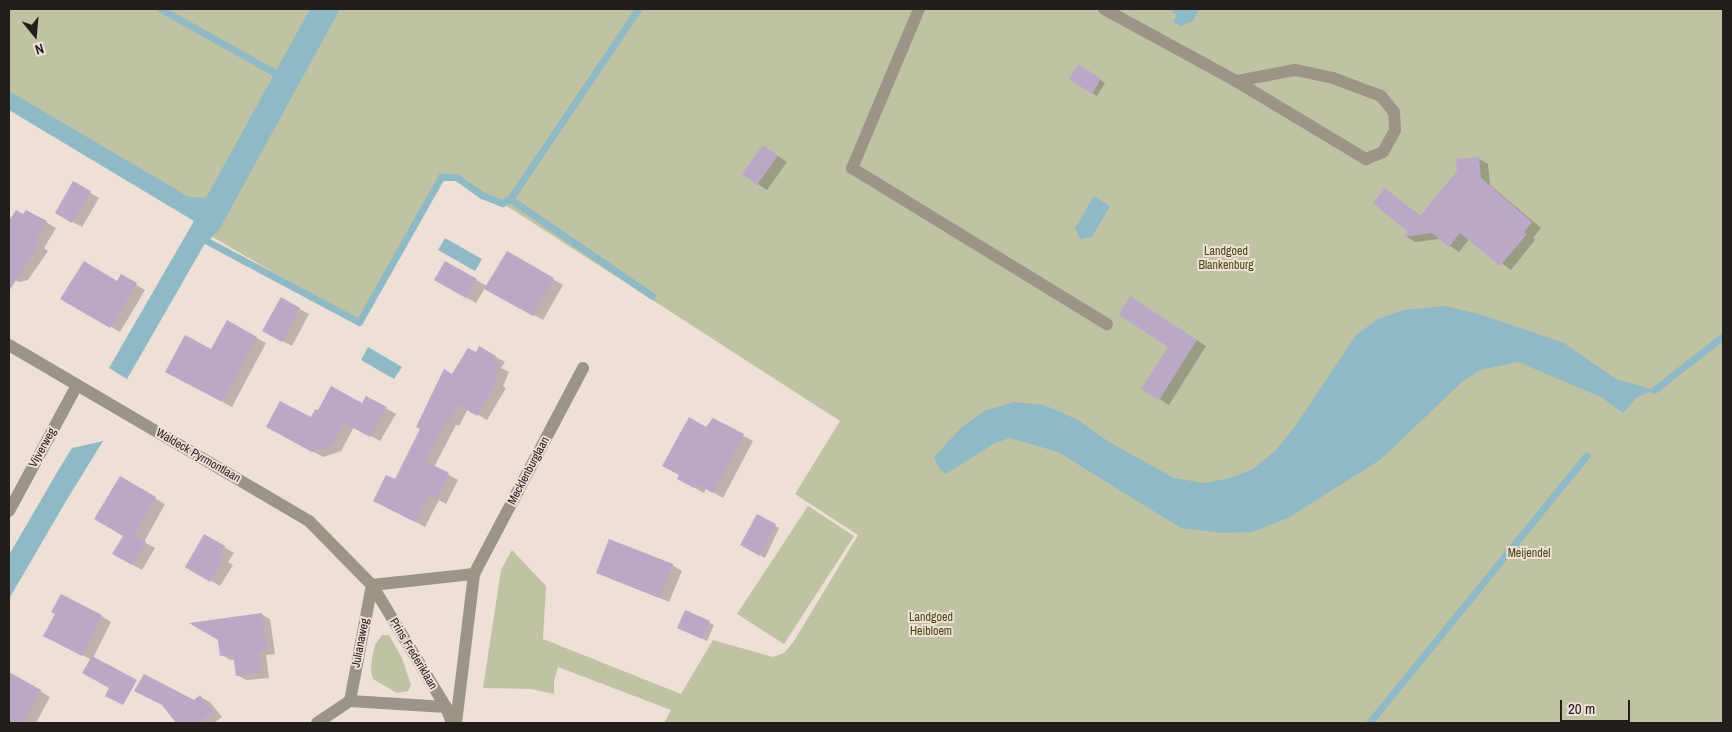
<!DOCTYPE html>
<html>
<head>
<meta charset="utf-8">
<style>
	body { margin:0 }
	#map { position:relative; width:1732px; height:732px; overflow:hidden; background:#eedfd7; font-family:"Archivo Narrow",sans-serif }
	div>[style] { position:absolute }
	[style*='--x'] { left:calc(var(--x)*1px); top:calc(var(--y)*1px); width:calc(var(--w)*1px); rotate:calc(var(--a)*1deg) }
	.green>* { inset:0; background:#c0c3a3 }
	.water>* { inset:0; background:#8fb9c4 }
	.shadow>* { inset:0; background:#0003 }
	.stream>* { height:7px; margin:-3.5px; padding:0 3.5px; transform-origin:3.5px; border-radius:3.5px; background:#8fb9c4 }
	.building>* { inset:0; background:#baa8c7 }
	.lane>* { height:12px; margin:-6px; padding:0 6px; transform-origin:6px; border-radius:6px; background:#9b9587 }
	.street>* { height:12px; margin:-6px; padding:0 6px; transform-origin:6px; border-radius:6px; background:#9b9587 }
	span { translate:-50% -50%; white-space:nowrap; text-align:center; line-height:1.15; -webkit-text-stroke:4px #eedfd7; paint-order:stroke }
	.park-label { font-size:12px; color:#474a10 }
	.street-label { font-size:12px; color:#231e1b }
	.frame { position:absolute; inset:0; border:10px solid #231e1b; pointer-events:none }
	.north { position:absolute; left:10px; top:10px; width:50px; height:50px; -webkit-text-stroke:4px #eedfd7; paint-order:stroke; rotate:163deg; font-size:14px; font-weight:700; line-height:20px; text-align:center; color:#231e1b }
	.north::after { content:''; display:block; margin:auto; width:18px; height:22px; background:#231e1b; clip-path:polygon(50% 0,100% 100%,50% 72%,0 100%) }
	.scale { position:absolute; left:1560px; top:700px; width:70px; height:22px; box-sizing:border-box; border:2px solid #231e1b; border-top:0; padding-left:6px; font-size:15px; line-height:18px; white-space:nowrap; color:#231e1b; -webkit-text-stroke:4px #eedfd7; paint-order:stroke }
</style>
</head>
<body>
<div id="map">
	<div class="green">
		<div style="clip-path:polygon(9px 9px,1723px 9px,1723px 723px,664px 723px,671px 710px,558px 667px,554px 681px,554px 694px,531px 689px,483px 688px,501px 570px,512px 550px,546px 586px,543px 639px,681px 694px,713px 640px,773px 657px,784px 653px,794px 641px,858px 535px,795px 494px,840px 421px,502px 203px,482px 195px,456px 177px,440px 177px,359px 322px,209px 235px,185px 205px,9px 102px)"></div>
		<div style="clip-path:polygon(808px 506px,854px 536px,784px 644px,737px 614px)"></div>
		<div style="clip-path:polygon(382px 635px,389px 635px,402px 658px,411px 685px,408px 691px,397px 693px,373px 679px,371px 671px,372px 658px,375px 645px)"></div>
	</div>
	<div class="water">
		<div style="clip-path:polygon(310px 9px,340px 9px,219px 230px,204px 245px,127px 379px,109px 368px,194px 221px,9px 110px,9px 91px,189px 197px,206px 198px)"></div>
		<div style="clip-path:polygon(1180px 9px,1199px 9px,1193px 21px,1181px 26px,1173px 22px)"></div>
		<div style="clip-path:polygon(1094px 196px,1110px 206px,1092px 237px,1080px 239px,1075px 228px)"></div>
		<div style="clip-path:polygon(445px 238px,482px 259px,475px 271px,438px 250px)"></div>
		<div style="clip-path:polygon(1446px 306px,1479px 314px,1564px 343px,1616px 379px,1654px 390px,1637px 397px,1623px 413px,1601px 397px,1518px 362px,1480px 370px,1462px 382px,1380px 460px,1288px 518px,1252px 532px,1223px 533px,1181px 528px,1058px 452px,1010px 438px,995px 443px,946px 474px,939px 468px,934px 457px,961px 428px,984px 411px,1014px 402px,1044px 405px,1078px 420px,1109px 442px,1174px 478px,1205px 483px,1230px 478px,1251px 470px,1276px 450px,1296px 425px,1356px 335px,1378px 319px,1403px 310px)"></div>
		<div style="clip-path:polygon(368px 347px,402px 367px,394px 379px,361px 360px)"></div>
		<div style="clip-path:polygon(103px 441px,66px 501px,9px 599px,9px 555px,59px 469px,72px 448px)"></div>
	</div>
	<div class="shadow">
		<div style="clip-path:polygon(1083px 69px,1105px 83px,1097px 96px,1071px 79px)"></div>
		<div style="clip-path:polygon(763px 146px,787px 162px,767px 190px,743px 174px)"></div>
		<div style="clip-path:polygon(1478px 158px,1488px 164px,1490px 185px,1541px 228px,1533px 238px,1535px 240px,1511px 270px,1469px 239px,1459px 252px,1440px 239px,1415px 242px,1406px 236px,1410px 231px,1385px 190px,1422px 217px)"></div>
		<div style="clip-path:polygon(74px 183px,99px 198px,82px 227px,56px 213px)"></div>
		<div style="clip-path:polygon(16px 211px,24px 216px,27px 211px,56px 228px,44px 248px,48px 251px,28px 280px,19px 282px,9px 276px,9px 224px)"></div>
		<div style="clip-path:polygon(508px 253px,563px 285px,543px 320px,485px 288px,476px 303px,436px 280px,445px 263px,487px 286px)"></div>
		<div style="clip-path:polygon(121px 276px,145px 290px,120px 332px,61px 298px,117px 282px)"></div>
		<div style="clip-path:polygon(281px 299px,309px 314px,292px 346px,273px 336px)"></div>
		<div style="clip-path:polygon(1140px 304px,1206px 346px,1169px 405px,1143px 388px,1170px 347px)"></div>
		<div style="clip-path:polygon(227px 322px,266px 343px,232px 407px,176px 377px,211px 351px)"></div>
		<div style="clip-path:polygon(480px 348px,505px 362px,501px 368px,509px 372px,503px 386px,506px 388px,487px 420px,468px 409px,459px 426px,456px 425px,434px 467px,458px 480px,446px 504px,439px 500px,425px 527px,384px 506px,453px 376px)"></div>
		<div style="clip-path:polygon(366px 397px,396px 414px,380px 441px,354px 427px,341px 451px,323px 457px,268px 427px,311px 419px,318px 412px,362px 405px)"></div>
		<div style="clip-path:polygon(714px 420px,753px 441px,723px 498px,706px 488px,704px 493px,688px 484px)"></div>
		<div style="clip-path:polygon(120px 478px,165px 504px,144px 542px,155px 548px,142px 570px,114px 554px,125px 536px)"></div>
		<div style="clip-path:polygon(758px 516px,779px 528px,765px 558px,742px 545px)"></div>
		<div style="clip-path:polygon(205px 536px,234px 553px,228px 562px,233px 565px,220px 586px,186px 566px)"></div>
		<div style="clip-path:polygon(672px 565px,682px 571px,669px 602px,598px 572px)"></div>
		<div style="clip-path:polygon(685px 612px,714px 625px,707px 641px,683px 630px)"></div>
		<div style="clip-path:polygon(261px 614px,270px 619px,275px 654px,266px 655px,269px 678px,246px 680px,237px 675px,235px 660px,230px 660px,222px 655px)"></div>
		<div style="clip-path:polygon(101px 616px,111px 622px,92px 660px,54px 641px)"></div>
		<div style="clip-path:polygon(16px 677px,50px 697px,36px 723px,15px 723px,9px 720px,9px 678px)"></div>
		<div style="clip-path:polygon(200px 697px,210px 702px,222px 717px,214px 723px,178px 723px,172px 716px)"></div>
	</div>
	<div class="stream">
		<div style="--x:161;--y:9;--w:131;--a:29.3"></div>
		<div style="--x:1175;--y:9;--w:15;--a:32"></div>
		<div style="--x:1188;--y:17;--w:9;--a:-63"></div>
		<div style="--x:510;--y:199;--w:172;--a:34.3"></div>
		<div style="--x:207;--y:241;--w:172;--a:28.1"></div>
		<div style="--x:359;--y:322;--w:167;--a:-60.5"></div>
		<div style="--x:441;--y:177;--w:15;--a:0"></div>
		<div style="--x:456;--y:177;--w:32;--a:35"></div>
		<div style="--x:482;--y:195;--w:22;--a:22"></div>
		<div style="--x:502;--y:203;--w:9;--a:-27"></div>
		<div style="--x:510;--y:199;--w:229;--a:-56"></div>
		<div style="--x:1654;--y:390;--w:88;--a:-38"></div>
		<div style="--x:1369;--y:723;--w:345;--a:-50.9"></div>
	</div>
	<div class="building">
		<div style="clip-path:polygon(1079px 64px,1101px 79px,1092px 94px,1069px 79px)"></div>
		<div style="clip-path:polygon(763px 145px,778px 156px,757px 185px,742px 174px)"></div>
		<div style="clip-path:polygon(1479px 157px,1481px 178px,1532px 222px,1524px 232px,1527px 234px,1500px 266px,1460px 233px,1449px 247px,1432px 233px,1404px 237px,1408px 232px,1373px 203px,1385px 188px,1420px 216px,1457px 171px,1456px 159px)"></div>
		<div style="clip-path:polygon(73px 181px,91px 191px,72px 223px,55px 213px)"></div>
		<div style="clip-path:polygon(16px 210px,23px 214px,26px 210px,47px 221px,35px 242px,39px 245px,9px 291px,9px 221px)"></div>
		<div style="clip-path:polygon(507px 251px,554px 278px,533px 316px,484px 289px)"></div>
		<div style="clip-path:polygon(84px 261px,117px 281px,121px 274px,137px 283px,110px 328px,60px 299px)"></div>
		<div style="clip-path:polygon(445px 261px,477px 279px,466px 298px,434px 280px)"></div>
		<div style="clip-path:polygon(1130px 296px,1197px 340px,1159px 400px,1141px 389px,1168px 347px,1119px 315px)"></div>
		<div style="clip-path:polygon(281px 297px,300px 308px,282px 342px,262px 331px)"></div>
		<div style="clip-path:polygon(227px 320px,257px 337px,222px 402px,165px 372px,185px 335px,211px 349px)"></div>
		<div style="clip-path:polygon(479px 346px,496px 356px,493px 361px,500px 365px,494px 379px,497px 381px,477px 416px,458px 405px,449px 422px,446px 421px,425px 461px,449px 473px,436px 500px,429px 494px,415px 522px,373px 501px,386px 475px,395px 479px,420px 429px,416px 427px,444px 369px,452px 374px,468px 348px,476px 352px)"></div>
		<div style="clip-path:polygon(331px 386px,362px 403px,366px 396px,387px 407px,370px 437px,344px 423px,332px 446px,312px 452px,266px 427px,280px 401px,311px 417px,315px 409px,318px 410px)"></div>
		<div style="clip-path:polygon(689px 417px,706px 427px,713px 418px,744px 434px,713px 493px,696px 484px,694px 488px,677px 479px,679px 475px,662px 466px)"></div>
		<div style="clip-path:polygon(120px 476px,156px 497px,135px 535px,146px 542px,132px 565px,112px 554px,123px 536px,94px 519px)"></div>
		<div style="clip-path:polygon(757px 514px,776px 524px,760px 556px,740px 545px)"></div>
		<div style="clip-path:polygon(204px 534px,225px 546px,220px 555px,224px 558px,210px 582px,185px 567px)"></div>
		<div style="clip-path:polygon(609px 539px,673px 564px,659px 598px,596px 573px)"></div>
		<div style="clip-path:polygon(61px 594px,102px 615px,82px 656px,43px 636px,55px 614px,51px 612px)"></div>
		<div style="clip-path:polygon(685px 610px,710px 621px,702px 639px,677px 628px)"></div>
		<div style="clip-path:polygon(262px 613px,267px 650px,258px 651px,261px 673px,236px 676px,233px 654px,220px 656px,218px 640px,189px 623px)"></div>
		<div style="clip-path:polygon(92px 656px,137px 680px,123px 705px,105px 696px,109px 688px,82px 673px)"></div>
		<div style="clip-path:polygon(9px 672px,41px 690px,23px 723px,9px 723px)"></div>
		<div style="clip-path:polygon(144px 674px,194px 700px,200px 695px,213px 712px,197px 723px,176px 723px,162px 705px,134px 691px)"></div>
	</div>
	<div class="lane">
		<div style="--x:919;--y:9;--w:173;--a:112.8"></div>
		<div style="--x:852;--y:168;--w:299;--a:31.5"></div>
		<div style="--x:1104;--y:9;--w:150;--a:28.6"></div>
		<div style="--x:1236;--y:81;--w:152;--a:31"></div>
		<div style="--x:1366;--y:159;--w:18;--a:-22"></div>
		<div style="--x:1383;--y:152;--w:25;--a:-61"></div>
		<div style="--x:1395;--y:130;--w:18;--a:-93"></div>
		<div style="--x:1394;--y:112;--w:21;--a:-129"></div>
		<div style="--x:1381;--y:96;--w:51;--a:-159.4"></div>
		<div style="--x:1333;--y:78;--w:39;--a:-168"></div>
		<div style="--x:1295;--y:70;--w:60;--a:169.4"></div>
	</div>
	<div class="street">
		<div style="--x:9;--y:345;--w:348;--a:30.4"></div>
		<div style="--x:309;--y:521;--w:90;--a:45.5"></div>
		<div style="--x:372;--y:585;--w:143;--a:58.8"></div>
		<div style="--x:446;--y:707;--w:17;--a:69"></div>
		<div style="--x:9;--y:511;--w:143;--a:-61.6"></div>
		<div style="--x:372;--y:585;--w:103;--a:-6.2"></div>
		<div style="--x:350;--y:701;--w:118;--a:-79.3"></div>
		<div style="--x:317;--y:723;--w:40;--a:-34"></div>
		<div style="--x:350;--y:701;--w:96;--a:3.6"></div>
		<div style="--x:456;--y:723;--w:150;--a:-83.1"></div>
		<div style="--x:474;--y:574;--w:233;--a:-62.1"></div>
	</div>
	<div class="park-label">
		<span style="left:1226px;top:259px">Landgoed<br>Blankenburg</span>
		<span style="left:1529px;top:554px">Meijendel</span>
		<span style="left:931px;top:625px">Landgoed<br>Heibloem</span>
	</div>
	<div class="street-label">
		<span style="left:43px;top:448px;rotate:-61deg">Vijverweg</span>
		<span style="left:198px;top:456px;rotate:30deg">Waldeck Pyrmontlaan</span>
		<span style="left:529px;top:471px;rotate:-62deg">Mecklenburglaan</span>
		<span style="left:361px;top:643px;rotate:-79deg">Julianaweg</span>
		<span style="left:413px;top:654px;rotate:59deg">Prins Frederiklaan</span>
	</div>
	<div class="frame"></div>
	<div class="north">N</div>
	<div class="scale">20 m</div>
</div>
</body>
</html>
